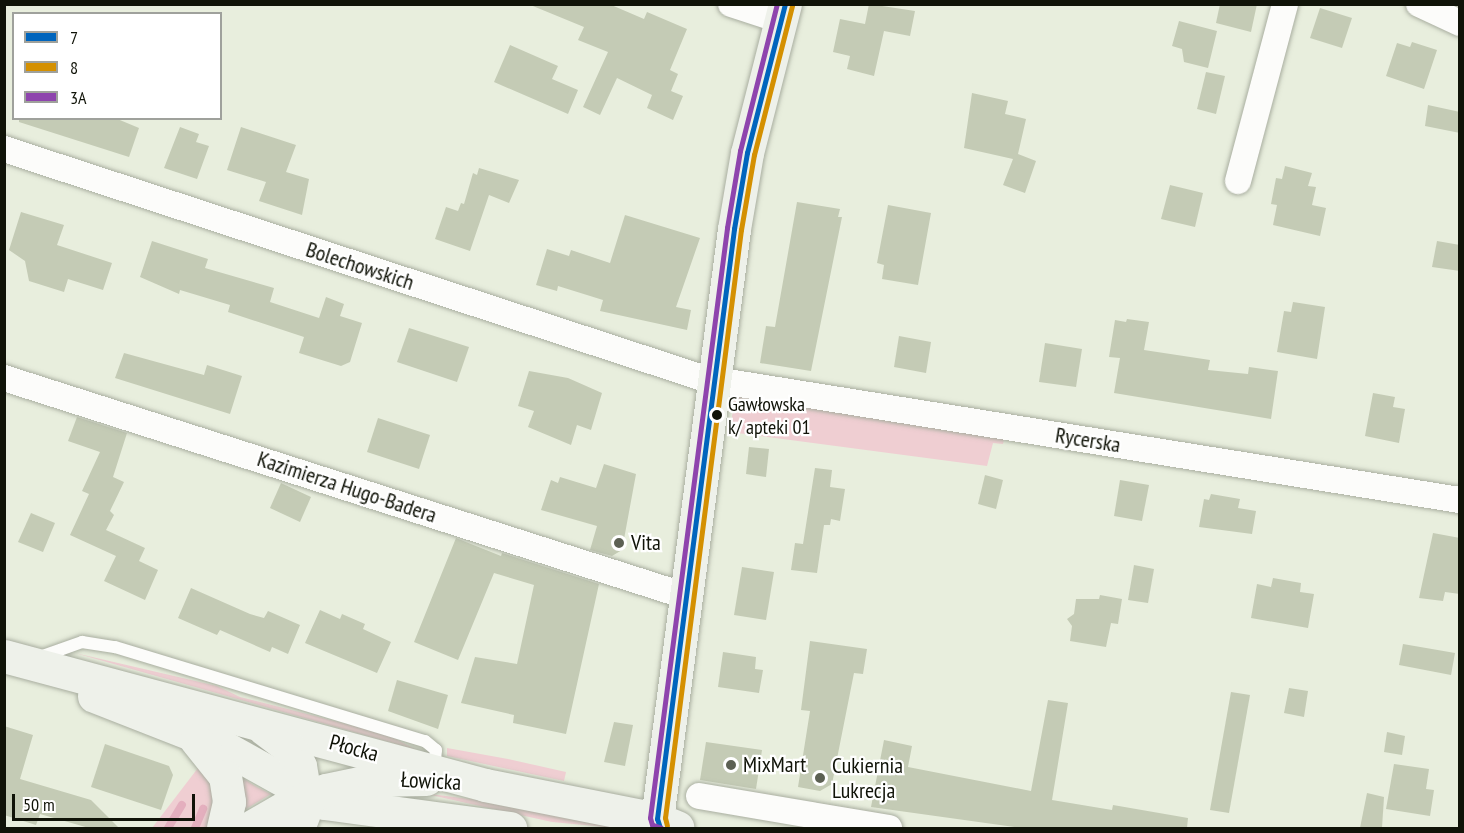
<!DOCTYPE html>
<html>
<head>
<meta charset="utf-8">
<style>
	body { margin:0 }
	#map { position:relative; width:1464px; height:833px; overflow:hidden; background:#e8eedd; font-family:"PT Sans Narrow",sans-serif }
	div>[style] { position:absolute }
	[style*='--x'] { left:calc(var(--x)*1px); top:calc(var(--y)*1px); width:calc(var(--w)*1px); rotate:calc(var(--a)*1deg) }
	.green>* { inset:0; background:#efced2 }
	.stream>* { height:8px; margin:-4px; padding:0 4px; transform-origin:4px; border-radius:4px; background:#e4afbe }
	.building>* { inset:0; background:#c4cbb5 }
	.roads { filter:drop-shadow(0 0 2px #a9aea0) drop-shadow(0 0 2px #a9aea0) }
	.lane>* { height:12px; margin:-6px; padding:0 6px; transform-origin:6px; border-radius:6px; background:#fcfcfa }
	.street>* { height:26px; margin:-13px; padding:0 13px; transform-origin:13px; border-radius:13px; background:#fcfcfa }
	.secondary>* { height:33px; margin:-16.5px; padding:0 16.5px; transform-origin:16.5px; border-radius:16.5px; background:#eef1ea }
	.bus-1>* { height:4.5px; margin:-2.25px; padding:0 2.25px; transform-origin:2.25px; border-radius:2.25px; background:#0065bd }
	.bus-2>* { height:4.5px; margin:-2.25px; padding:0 2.25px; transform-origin:2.25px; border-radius:2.25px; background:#d49001 }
	.bus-3>* { height:4.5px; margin:-2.25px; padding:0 2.25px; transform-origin:2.25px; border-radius:2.25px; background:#8e44ad }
	.dots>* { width:16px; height:16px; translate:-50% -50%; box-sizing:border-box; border:3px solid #fff; border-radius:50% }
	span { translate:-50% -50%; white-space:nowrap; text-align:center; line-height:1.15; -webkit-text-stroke:4.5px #fff; paint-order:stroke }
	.bus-label { font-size:20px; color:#101308 }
	.left { translate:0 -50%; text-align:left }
	.street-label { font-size:22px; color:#101308 }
	.poi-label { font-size:22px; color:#101308 }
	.frame { position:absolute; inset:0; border:6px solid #101308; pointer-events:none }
	.legend { position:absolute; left:12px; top:12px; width:210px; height:108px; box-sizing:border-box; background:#fff; border:2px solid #9fa19c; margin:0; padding:8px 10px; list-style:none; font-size:18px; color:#101308 }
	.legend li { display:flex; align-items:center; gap:12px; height:30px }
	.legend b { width:30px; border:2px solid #9fa19c }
	.scale { position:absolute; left:12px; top:794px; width:183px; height:27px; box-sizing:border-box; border:3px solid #101308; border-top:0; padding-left:8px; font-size:18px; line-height:21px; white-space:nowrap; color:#101308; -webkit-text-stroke:4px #fff; paint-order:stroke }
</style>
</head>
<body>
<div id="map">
	<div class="green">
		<div style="clip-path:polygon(735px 393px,1005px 435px,1003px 444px,993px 443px,987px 466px,730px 432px)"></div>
		<div style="clip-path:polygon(75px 653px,217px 686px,240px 697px,386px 734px,417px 750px)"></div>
		<div style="clip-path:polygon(447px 748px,508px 759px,566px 772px,564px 781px,447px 756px)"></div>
		<div style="clip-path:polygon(201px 764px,216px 786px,215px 828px,152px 828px)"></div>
		<div style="clip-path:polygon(241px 777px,257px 787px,271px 794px,243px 811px)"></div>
		<div style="clip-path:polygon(422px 793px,518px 805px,616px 828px,552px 822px)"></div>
	</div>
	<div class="stream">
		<div style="--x:168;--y:828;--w:27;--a:-59"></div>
		<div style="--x:195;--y:828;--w:21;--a:-67"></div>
	</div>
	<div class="building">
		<div style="clip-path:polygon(528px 4px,609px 4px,644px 19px,647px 12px,687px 29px,670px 70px,678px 74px,671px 91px,683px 96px,673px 120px,647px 108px,652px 95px,617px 78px,600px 115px,583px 107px,608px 52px,578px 40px,584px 27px)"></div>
		<div style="clip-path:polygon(869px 4px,915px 11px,910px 36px,884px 31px,874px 76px,847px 69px,850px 56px,833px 52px,840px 19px,865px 24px)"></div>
		<div style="clip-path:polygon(1220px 4px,1257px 4px,1251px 32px,1216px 23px)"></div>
		<div style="clip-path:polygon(1320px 8px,1352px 18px,1342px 48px,1310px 38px)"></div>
		<div style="clip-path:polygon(1179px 21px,1217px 31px,1208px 68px,1184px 62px,1182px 49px,1172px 46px)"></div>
		<div style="clip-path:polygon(1412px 42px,1437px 50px,1424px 89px,1386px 76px,1397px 43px,1410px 47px)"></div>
		<div style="clip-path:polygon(510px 45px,558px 66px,552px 79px,578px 90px,568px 114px,494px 82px)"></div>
		<div style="clip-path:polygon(1206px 72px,1225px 76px,1216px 114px,1197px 109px)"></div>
		<div style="clip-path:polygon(972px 93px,1008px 101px,1005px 114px,1026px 119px,1018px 154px,1036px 161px,1025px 193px,1003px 185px,1013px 159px,964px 148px)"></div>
		<div style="clip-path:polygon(1428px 105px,1460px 112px,1460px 133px,1425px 126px)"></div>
		<div style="clip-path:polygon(19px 118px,115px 118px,139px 128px,129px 157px,19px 122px)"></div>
		<div style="clip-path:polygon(180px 127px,199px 134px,196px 142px,209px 146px,197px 179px,164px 168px)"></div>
		<div style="clip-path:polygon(241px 127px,296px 145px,286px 172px,309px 179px,302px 215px,259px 201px,266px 182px,227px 170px)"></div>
		<div style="clip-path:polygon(1285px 166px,1312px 173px,1308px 186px,1316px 187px,1312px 205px,1326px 208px,1320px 236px,1273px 225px,1277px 205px,1271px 204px,1276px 178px,1282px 179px)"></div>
		<div style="clip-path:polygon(479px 168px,519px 180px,509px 203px,489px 195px,470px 251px,435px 239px,446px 207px,458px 211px,461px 203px,464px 204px,473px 173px,477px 175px)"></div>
		<div style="clip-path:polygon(1170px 185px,1203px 193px,1195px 227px,1161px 219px)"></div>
		<div style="clip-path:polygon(797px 202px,840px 209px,838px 217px,842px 217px,811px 371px,760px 363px,766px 326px,775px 327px)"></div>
		<div style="clip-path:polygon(888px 205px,931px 213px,918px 285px,882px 279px,884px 265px,877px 263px)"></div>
		<div style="clip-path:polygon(21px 212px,64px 225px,57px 245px,112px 263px,103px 290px,68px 279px,64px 292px,29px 281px,25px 261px,9px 250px)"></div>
		<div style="clip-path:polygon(625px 215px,700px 238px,676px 307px,691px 310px,687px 330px,600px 311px,603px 300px,558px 286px,557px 291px,536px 285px,547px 249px,569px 256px,571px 250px,610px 263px)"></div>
		<div style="clip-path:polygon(152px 241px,208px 259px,205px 268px,274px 288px,270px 302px,319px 318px,326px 297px,344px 304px,340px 316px,362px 323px,350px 362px,341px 366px,299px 353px,304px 337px,228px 312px,230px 305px,180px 290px,179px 294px,140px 277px)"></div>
		<div style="clip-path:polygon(1437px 241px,1460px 245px,1460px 271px,1432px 267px)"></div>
		<div style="clip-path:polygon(1293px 302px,1325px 307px,1317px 359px,1277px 352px,1284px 311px,1291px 312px)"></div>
		<div style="clip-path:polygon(1127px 319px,1149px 322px,1144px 350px,1210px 360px,1208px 370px,1248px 374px,1249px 367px,1278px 371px,1271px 419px,1114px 393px,1120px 358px,1109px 357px,1115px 320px,1126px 322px)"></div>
		<div style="clip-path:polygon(409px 328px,469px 347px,457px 382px,397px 362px)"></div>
		<div style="clip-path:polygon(899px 336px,931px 342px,926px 373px,894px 367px)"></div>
		<div style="clip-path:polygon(1045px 343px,1082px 349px,1076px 387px,1039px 382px)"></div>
		<div style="clip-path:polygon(124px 353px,204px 375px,207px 365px,242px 376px,230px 414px,115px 378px)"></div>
		<div style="clip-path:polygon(529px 371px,568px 378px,602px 393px,591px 430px,577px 425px,571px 445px,528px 427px,534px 411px,518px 406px)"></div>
		<div style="clip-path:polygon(1373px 393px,1395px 397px,1393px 407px,1405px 409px,1399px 443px,1365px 436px)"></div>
		<div style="clip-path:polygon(77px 417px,127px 433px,113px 477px,124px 482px,110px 511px,114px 515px,106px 530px,145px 548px,139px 561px,158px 570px,145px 600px,104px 581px,116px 556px,70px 535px,89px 494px,82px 491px,100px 452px,68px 441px)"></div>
		<div style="clip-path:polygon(378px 418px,430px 435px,419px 469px,367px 452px)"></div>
		<div style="clip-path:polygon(749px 447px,769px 449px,766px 477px,746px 474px)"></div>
		<div style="clip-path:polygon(604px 464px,636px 474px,622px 550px,612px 556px,590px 550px,597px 526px,541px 510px,551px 480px,558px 483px,560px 477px,596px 488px)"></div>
		<div style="clip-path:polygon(815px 468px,832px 470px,830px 487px,845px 489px,840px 521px,831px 519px,830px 525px,824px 525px,817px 573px,791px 570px,795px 543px,803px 544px)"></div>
		<div style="clip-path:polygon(985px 475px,1003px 480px,996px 509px,978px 504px)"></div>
		<div style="clip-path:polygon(1120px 480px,1149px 485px,1142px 521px,1114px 516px)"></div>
		<div style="clip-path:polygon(281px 483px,311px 497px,300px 522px,270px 508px)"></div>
		<div style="clip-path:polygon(1211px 494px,1240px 499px,1238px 508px,1256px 511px,1252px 534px,1199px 527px,1204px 499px,1209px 500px)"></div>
		<div style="clip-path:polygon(31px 513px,55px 523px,43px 552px,18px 542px)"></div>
		<div style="clip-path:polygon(1433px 533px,1460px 538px,1460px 594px,1445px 592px,1443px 601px,1419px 598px)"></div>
		<div style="clip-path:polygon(456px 538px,501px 556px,502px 553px,599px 584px,566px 734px,513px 723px,514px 715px,461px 703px,475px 657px,517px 664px,534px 585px,494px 573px,458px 660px,414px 642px)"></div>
		<div style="clip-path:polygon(1134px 565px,1154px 569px,1148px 603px,1128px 600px)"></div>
		<div style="clip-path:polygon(742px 567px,774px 572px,766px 620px,734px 615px)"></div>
		<div style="clip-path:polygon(1273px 578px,1301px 583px,1300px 592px,1314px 594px,1308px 628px,1251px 618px,1257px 584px,1271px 587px)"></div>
		<div style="clip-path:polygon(191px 588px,250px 614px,264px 618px,268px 611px,300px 625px,288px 654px,272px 647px,270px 652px,220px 630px,217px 635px,178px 618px)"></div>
		<div style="clip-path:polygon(1100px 595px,1122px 599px,1118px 624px,1111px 623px,1106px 647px,1070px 641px,1072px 626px,1067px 619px,1074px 614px,1076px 599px,1099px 599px)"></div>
		<div style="clip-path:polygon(320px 610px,340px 619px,342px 614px,365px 624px,363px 629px,391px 642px,377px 673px,305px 643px)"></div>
		<div style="clip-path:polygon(810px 641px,867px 649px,863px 674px,854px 673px,832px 784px,820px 791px,798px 787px,810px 711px,801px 710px)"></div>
		<div style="clip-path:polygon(1403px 644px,1455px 653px,1451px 675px,1399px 665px)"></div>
		<div style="clip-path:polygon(723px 652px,756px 657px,755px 669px,763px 670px,759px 693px,718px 687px)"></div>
		<div style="clip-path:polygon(397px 680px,448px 695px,438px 729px,388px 711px)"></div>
		<div style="clip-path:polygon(1289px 688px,1308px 691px,1304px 717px,1284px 713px)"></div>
		<div style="clip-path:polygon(1231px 692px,1250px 695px,1229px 813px,1210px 810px)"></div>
		<div style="clip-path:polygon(1048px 700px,1068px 703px,1052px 800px,1112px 810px,1113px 805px,1188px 818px,1187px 828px,1022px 828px,871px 807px,884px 740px,912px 746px,908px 767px,1031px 791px)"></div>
		<div style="clip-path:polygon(614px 722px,633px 725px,625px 766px,604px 762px)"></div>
		<div style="clip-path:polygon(4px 726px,33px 735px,20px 779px,91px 800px,119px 828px,89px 828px,40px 814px,36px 825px,4px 815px)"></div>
		<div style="clip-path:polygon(1387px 732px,1405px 736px,1402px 755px,1384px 752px)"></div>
		<div style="clip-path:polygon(706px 742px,762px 750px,756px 789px,700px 780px)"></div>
		<div style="clip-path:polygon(105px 744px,169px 766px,173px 775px,161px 810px,91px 787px)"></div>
		<div style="clip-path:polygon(1394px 764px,1429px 769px,1426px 789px,1434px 790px,1430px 816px,1386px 809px)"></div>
		<div style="clip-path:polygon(1367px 793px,1384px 797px,1382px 828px,1360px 828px)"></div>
	</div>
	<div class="roads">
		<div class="lane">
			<div style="--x:40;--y:657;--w:45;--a:-19.7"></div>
			<div style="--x:82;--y:642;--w:33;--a:9"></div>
			<div style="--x:115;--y:647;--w:324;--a:16.9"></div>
			<div style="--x:425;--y:741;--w:14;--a:39"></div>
			<div style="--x:436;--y:750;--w:19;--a:96"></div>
		</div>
		<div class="street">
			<div style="--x:731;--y:4;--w:52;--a:18.1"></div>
			<div style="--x:1419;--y:4;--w:45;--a:24.9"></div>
			<div style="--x:4;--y:149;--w:736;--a:18.14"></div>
			<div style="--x:703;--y:378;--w:767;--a:9.16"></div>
			<div style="--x:1238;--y:181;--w:183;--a:-75.1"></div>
			<div style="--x:4;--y:378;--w:719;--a:17.73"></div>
			<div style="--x:699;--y:796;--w:193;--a:9.6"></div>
		</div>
		<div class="secondary">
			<div style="--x:4;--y:656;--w:498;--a:15"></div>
			<div style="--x:485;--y:785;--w:175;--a:11.2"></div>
			<div style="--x:657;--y:819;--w:22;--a:22"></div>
			<div style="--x:94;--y:696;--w:135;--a:21.3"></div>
			<div style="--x:220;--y:745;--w:119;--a:29.1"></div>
			<div style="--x:324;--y:803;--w:188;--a:7.7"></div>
			<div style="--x:263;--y:728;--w:34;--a:37"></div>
			<div style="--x:290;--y:748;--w:21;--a:61"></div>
			<div style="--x:300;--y:766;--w:40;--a:80"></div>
			<div style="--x:307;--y:805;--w:25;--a:111"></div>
			<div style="--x:196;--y:740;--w:46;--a:51.1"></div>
			<div style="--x:225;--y:776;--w:26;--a:81"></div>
			<div style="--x:229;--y:802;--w:27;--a:103"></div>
			<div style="--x:249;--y:828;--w:44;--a:-30.1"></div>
			<div style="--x:287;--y:806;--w:42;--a:-22.3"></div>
			<div style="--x:326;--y:790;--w:48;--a:-12"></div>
			<div style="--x:373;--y:780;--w:53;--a:-1.1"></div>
			<div style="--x:660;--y:828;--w:9;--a:-108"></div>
			<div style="--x:657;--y:819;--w:595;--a:-82.56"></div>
			<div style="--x:734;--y:229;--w:77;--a:-80.3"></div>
			<div style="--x:747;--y:153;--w:154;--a:-75.7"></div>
		</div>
	</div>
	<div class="bus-1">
		<div style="--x:660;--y:828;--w:9;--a:-108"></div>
		<div style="--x:657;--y:819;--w:595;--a:-82.56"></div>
		<div style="--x:734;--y:229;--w:77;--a:-80.3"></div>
		<div style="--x:747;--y:153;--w:154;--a:-75.7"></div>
	</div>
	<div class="bus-2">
		<div style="--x:667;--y:826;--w:8;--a:-104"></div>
		<div style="--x:665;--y:818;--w:593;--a:-82.64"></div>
		<div style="--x:741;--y:230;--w:76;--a:-80.2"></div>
		<div style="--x:754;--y:155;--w:154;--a:-75.7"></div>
	</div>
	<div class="bus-3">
		<div style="--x:661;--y:828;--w:9;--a:-162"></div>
		<div style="--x:652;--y:825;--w:7;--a:-106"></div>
		<div style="--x:650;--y:818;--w:595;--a:-82.56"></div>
		<div style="--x:727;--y:228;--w:78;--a:-80.4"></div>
		<div style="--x:740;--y:151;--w:152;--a:-75.9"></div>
	</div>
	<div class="dots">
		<div style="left:717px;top:415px;background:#101308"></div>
		<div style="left:619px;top:543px;background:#5c6053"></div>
		<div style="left:731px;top:765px;background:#5c6053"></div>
		<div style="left:820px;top:778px;background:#5c6053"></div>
	</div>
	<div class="bus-label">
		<span class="left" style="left:728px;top:416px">Gawłowska<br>k/ apteki 01</span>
	</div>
	<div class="street-label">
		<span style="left:360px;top:266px;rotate:18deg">Bolechowskich</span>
		<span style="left:1088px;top:440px;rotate:9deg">Rycerska</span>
		<span style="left:347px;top:487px;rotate:18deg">Kazimierza Hugo-Badera</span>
		<span style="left:354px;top:748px;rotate:15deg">Płocka</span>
		<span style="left:431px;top:781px;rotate:3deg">Łowicka</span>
	</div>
	<div class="poi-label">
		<span class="left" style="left:631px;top:543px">Vita</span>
		<span class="left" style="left:743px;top:765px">MixMart</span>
		<span class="left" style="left:832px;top:778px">Cukiernia<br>Lukrecja</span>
	</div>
	<div class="frame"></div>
	<ul class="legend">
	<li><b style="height:8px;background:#0065bd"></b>7</li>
	<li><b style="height:8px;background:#d49001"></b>8</li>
	<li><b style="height:8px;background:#8e44ad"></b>3A</li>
	</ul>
	<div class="scale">50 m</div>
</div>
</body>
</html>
